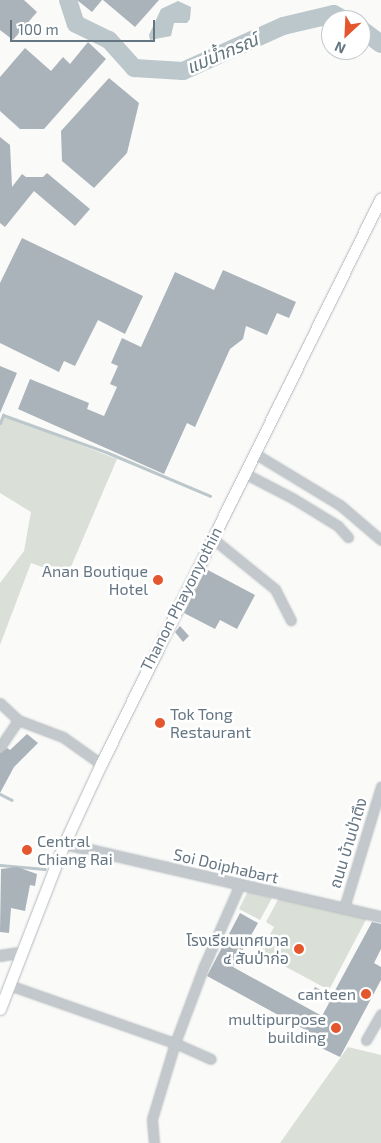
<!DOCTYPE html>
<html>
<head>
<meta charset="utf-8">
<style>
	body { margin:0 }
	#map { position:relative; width:381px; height:1143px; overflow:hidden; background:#fafaf8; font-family:"Exo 2","Noto Sans Thai",sans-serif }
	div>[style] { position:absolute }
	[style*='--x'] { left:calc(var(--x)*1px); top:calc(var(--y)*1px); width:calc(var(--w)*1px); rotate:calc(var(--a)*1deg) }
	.green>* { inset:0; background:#dadfd7 }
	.water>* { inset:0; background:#bbc7cb }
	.stream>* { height:3px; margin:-1.5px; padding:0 1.5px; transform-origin:1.5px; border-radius:1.5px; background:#bbc7cb }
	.river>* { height:18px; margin:-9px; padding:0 9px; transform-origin:9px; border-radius:9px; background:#bbc7cb }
	.building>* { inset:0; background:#aab3b9 }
	.roads { filter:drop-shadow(0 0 1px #b3babf) drop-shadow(0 0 1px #b3babf) }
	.minor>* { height:9px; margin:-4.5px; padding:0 4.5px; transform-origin:4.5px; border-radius:4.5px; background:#c3c8cc }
	.tertiary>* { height:10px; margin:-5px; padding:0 5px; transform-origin:5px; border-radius:5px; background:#c3c8cc }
	.secondary>* { height:11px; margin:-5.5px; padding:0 5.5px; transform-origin:5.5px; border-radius:5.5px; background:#fff }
	.dots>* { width:14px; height:14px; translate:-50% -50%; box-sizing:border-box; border:2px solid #fff; border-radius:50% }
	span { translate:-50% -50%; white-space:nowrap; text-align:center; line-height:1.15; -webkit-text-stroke:5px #fff; paint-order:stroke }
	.poi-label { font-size:16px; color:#657683 }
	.right { translate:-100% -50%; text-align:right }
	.left { translate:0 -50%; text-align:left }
	.street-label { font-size:16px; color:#657683 }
	.water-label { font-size:18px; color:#60757c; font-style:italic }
	.north { position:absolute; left:321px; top:10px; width:50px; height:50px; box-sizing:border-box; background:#fff; border:1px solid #c1c8cd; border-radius:50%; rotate:205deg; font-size:14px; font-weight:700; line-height:20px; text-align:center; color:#657683 }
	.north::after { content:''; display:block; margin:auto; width:18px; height:22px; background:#e4572e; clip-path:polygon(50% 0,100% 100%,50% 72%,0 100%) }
	.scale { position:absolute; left:10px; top:20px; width:145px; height:22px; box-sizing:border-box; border:2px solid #657683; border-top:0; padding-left:6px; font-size:15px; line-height:18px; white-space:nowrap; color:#657683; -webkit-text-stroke:4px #fff; paint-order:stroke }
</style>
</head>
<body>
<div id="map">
	<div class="green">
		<div style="clip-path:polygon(3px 415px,117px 459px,67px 576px,31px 563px,0 645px,0 583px,24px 551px,31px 512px,0 493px,0 423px)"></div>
		<div style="clip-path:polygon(248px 891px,272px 898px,260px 920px,239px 909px)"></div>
		<div style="clip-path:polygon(281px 894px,369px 914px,329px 990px,260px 953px,274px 927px,266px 922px)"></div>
		<div style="clip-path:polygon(348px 1047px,381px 1055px,381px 1143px,280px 1143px)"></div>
	</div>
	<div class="water">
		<div style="clip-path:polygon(178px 1px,191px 7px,190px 19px,187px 23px,174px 23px,171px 36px,150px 40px,149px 35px,161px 9px)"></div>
	</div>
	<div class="stream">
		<div style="--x:0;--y:423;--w:9;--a:-69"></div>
		<div style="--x:3;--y:415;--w:109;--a:19.8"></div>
		<div style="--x:106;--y:452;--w:113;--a:22.9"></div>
		<div style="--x:0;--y:794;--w:13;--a:27"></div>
		<div style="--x:0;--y:865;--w:45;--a:5.1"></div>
	</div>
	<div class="river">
		<div style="--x:68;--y:0;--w:25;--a:72"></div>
		<div style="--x:76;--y:24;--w:37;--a:26"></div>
		<div style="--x:109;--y:40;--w:38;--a:48"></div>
		<div style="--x:134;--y:68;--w:49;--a:3.5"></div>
		<div style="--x:183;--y:71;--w:110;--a:-24.2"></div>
		<div style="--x:283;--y:26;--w:52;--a:-13.2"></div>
		<div style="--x:334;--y:14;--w:13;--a:29"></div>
		<div style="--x:361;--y:29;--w:25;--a:37"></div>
	</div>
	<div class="building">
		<div style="clip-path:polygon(0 0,24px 0,37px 12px,13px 40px,0 30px)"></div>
		<div style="clip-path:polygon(77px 0,102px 0,92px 12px)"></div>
		<div style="clip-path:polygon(103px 0,159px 0,135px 27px)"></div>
		<div style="clip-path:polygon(88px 42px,106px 59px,44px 129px,20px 129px,0 111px,0 77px,25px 48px,51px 71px,63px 57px,70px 64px)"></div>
		<div style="clip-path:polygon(109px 78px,139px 103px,127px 153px,94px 188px,62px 161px,61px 131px)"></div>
		<div style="clip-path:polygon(0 137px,10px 145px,12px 187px,22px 174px,26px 177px,43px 177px,47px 173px,90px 209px,75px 226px,34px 191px,5px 227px,0 223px)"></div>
		<div style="clip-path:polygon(22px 238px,143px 296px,125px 334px,98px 320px,75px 366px,64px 361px,59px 372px,0 343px,0 283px)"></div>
		<div style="clip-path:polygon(223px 270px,296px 302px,289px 318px,277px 313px,267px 335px,246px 326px,243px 339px,230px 349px,195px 427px,187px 423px,164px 474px,18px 409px,30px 379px,89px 403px,87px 409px,104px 416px,117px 387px,110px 384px,118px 366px,111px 363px,122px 338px,141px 347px,175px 272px,214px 290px)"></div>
		<div style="clip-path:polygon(0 366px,17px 373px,0 413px)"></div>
		<div style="clip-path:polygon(206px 569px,255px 595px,237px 629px,220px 620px,215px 629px,184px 613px)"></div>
		<div style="clip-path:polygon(180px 626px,189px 636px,183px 642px,175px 632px)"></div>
		<div style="clip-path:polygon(27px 734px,38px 743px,14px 767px,0 793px,0 753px,7px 748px,10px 750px)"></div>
		<div style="clip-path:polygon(17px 867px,37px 874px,35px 886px,30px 885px,25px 911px,11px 908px,9px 933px,0 932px,1px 869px)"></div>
		<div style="clip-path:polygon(240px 913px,258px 923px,233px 967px,322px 1016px,329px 1003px,311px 994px,315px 987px,332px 996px,372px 922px,381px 924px,381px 949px,374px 963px,381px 967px,381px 980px,340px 1057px,309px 1042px,313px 1034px,207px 976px)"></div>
	</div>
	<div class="roads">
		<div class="minor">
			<div style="--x:254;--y:453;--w:100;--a:31.2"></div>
			<div style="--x:340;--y:505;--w:54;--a:40.5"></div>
			<div style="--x:244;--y:473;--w:56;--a:27.5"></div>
			<div style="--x:294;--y:499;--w:52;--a:31.5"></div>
			<div style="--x:338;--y:526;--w:15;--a:48"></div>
			<div style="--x:212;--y:538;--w:81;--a:39"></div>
			<div style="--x:275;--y:589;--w:35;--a:63"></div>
			<div style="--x:0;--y:703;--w:25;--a:43"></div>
			<div style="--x:18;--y:720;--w:48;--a:20.7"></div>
			<div style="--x:63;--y:737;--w:47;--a:35.4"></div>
			<div style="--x:0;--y:747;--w:32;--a:-56"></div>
			<div style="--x:344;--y:908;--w:127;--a:-73.1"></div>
			<div style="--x:9;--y:985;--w:176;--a:19.3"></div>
			<div style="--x:175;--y:1043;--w:39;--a:24"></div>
			<div style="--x:366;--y:1040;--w:30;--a:-60"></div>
			<div style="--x:154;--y:1143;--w:24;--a:-95"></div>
			<div style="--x:152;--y:1119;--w:79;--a:-73.2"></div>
			<div style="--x:175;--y:1043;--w:82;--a:-69.4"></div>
			<div style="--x:204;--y:966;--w:90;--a:-66.3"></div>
		</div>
		<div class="tertiary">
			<div style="--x:64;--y:844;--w:325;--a:13"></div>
			<div style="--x:0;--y:956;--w:20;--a:-9"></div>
		</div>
		<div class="secondary">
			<div style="--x:0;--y:1009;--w:177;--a:-68.8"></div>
			<div style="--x:64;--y:844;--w:88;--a:-65.2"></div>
			<div style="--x:101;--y:764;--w:631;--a:-63.68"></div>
		</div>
	</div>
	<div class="dots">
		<div style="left:158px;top:580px;background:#e4572e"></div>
		<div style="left:160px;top:723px;background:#e4572e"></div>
		<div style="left:27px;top:850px;background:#e4572e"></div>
		<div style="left:299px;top:949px;background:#e4572e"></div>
		<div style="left:366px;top:994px;background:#e4572e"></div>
		<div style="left:336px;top:1028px;background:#e4572e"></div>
	</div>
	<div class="poi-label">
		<span class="right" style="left:148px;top:580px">Anan Boutique<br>Hotel</span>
		<span class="left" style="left:170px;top:723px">Tok Tong<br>Restaurant</span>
		<span class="left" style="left:37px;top:850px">Central<br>Chiang Rai</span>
		<span class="right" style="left:289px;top:949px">โรงเรียนเทศบาล<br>๔ สันป่าก่อ</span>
		<span class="right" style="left:356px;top:994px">canteen</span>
		<span class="right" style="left:326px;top:1028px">multipurpose<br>building</span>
	</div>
	<div class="street-label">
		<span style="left:181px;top:599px;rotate:-63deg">Thanon Phayonyothin</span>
		<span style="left:348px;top:843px;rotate:-73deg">ถนน บ้านป่าตึง</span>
		<span style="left:226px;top:866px;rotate:13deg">Soi Doiphabart</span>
	</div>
	<div class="water-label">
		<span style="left:222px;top:53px;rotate:-23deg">แม่น้ำกรณ์</span>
	</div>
	<div class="north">N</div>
	<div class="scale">100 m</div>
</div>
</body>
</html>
